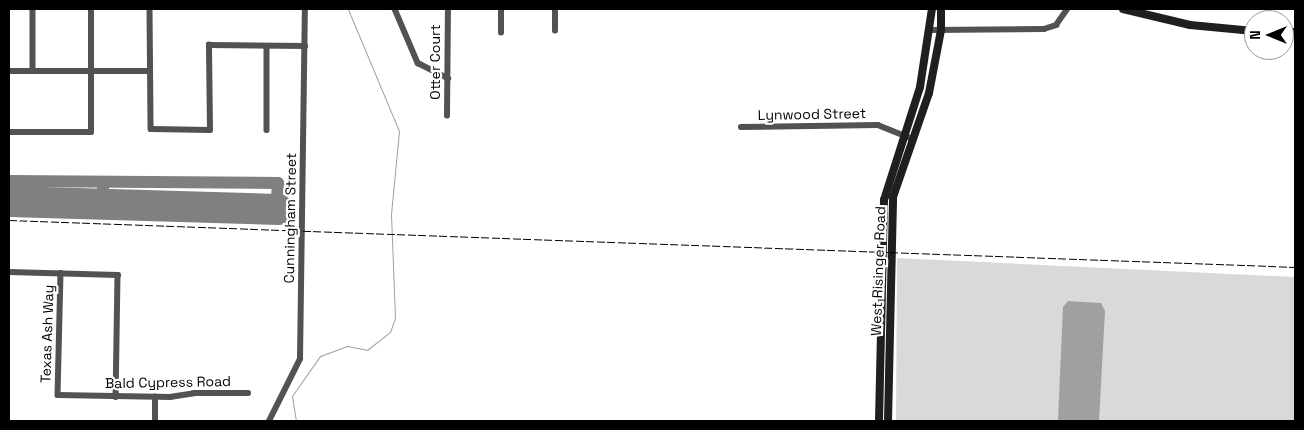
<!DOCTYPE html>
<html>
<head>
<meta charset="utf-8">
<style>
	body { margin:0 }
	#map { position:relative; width:1304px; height:430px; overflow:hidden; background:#fff; font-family:"Space Grotesk",sans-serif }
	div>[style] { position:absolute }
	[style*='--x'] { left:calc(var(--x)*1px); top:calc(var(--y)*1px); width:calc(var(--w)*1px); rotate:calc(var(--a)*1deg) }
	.green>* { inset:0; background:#d9d9d9 }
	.water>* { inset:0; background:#a0a0a0 }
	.stream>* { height:1px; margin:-0.5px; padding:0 0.5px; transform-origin:0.5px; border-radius:0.5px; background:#a0a0a0 }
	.taxiway>* { height:12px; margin:-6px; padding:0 6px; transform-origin:6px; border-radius:6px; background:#808080 }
	.runway>* { height:31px; margin:-15.5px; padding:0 15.5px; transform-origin:15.5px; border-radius:15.5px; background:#808080 }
	.street>* { height:5.5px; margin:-2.75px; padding:0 2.75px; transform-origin:2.75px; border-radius:2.75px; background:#525252 }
	.secondary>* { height:8px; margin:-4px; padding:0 4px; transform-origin:4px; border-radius:4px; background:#1f1f1f }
	.rail>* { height:1px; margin-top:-0.5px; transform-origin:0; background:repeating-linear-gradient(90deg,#000 0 8px,transparent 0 10.5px) }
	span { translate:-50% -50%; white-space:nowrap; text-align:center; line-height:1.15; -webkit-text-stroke:4.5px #fff; paint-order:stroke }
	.street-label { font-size:14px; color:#000 }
	.frame { position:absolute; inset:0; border:10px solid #000; pointer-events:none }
	.north { position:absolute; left:1244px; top:10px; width:50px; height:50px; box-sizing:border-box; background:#fff; border:1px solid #999; border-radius:50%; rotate:270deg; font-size:14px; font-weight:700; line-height:20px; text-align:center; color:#000 }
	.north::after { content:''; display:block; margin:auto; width:18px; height:22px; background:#000; clip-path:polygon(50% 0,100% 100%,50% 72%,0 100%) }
</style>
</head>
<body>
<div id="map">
	<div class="green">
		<div style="clip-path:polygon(897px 258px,1295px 277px,1295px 421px,896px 421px)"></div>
	</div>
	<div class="water">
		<div style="clip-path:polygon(1068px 301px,1101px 303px,1105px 311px,1099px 421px,1058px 420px,1063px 307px)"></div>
	</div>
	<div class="stream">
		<div style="--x:296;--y:421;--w:25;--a:-99"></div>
		<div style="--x:292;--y:396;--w:49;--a:-55"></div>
		<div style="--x:320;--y:356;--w:29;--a:-20"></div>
		<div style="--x:347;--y:346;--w:20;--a:11"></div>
		<div style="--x:367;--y:350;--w:29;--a:-38"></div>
		<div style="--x:390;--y:332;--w:15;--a:-70"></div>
		<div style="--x:395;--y:318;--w:104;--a:-92.2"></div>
		<div style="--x:391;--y:214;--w:83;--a:-84.5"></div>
		<div style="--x:399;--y:131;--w:132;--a:-112.7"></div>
	</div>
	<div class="taxiway">
		<div style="--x:9;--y:181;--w:269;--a:0.4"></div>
		<div style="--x:278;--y:183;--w:26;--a:94"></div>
		<div style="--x:103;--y:204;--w:21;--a:-90"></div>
	</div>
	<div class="runway">
		<div style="--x:9;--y:201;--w:269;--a:1.7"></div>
	</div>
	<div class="street">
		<div style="--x:33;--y:9;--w:62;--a:90"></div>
		<div style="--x:150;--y:9;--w:120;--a:89.5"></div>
		<div style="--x:151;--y:129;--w:59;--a:1"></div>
		<div style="--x:210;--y:130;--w:85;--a:-90.7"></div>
		<div style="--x:209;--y:45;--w:96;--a:0.6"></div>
		<div style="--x:395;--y:9;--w:59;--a:66.9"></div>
		<div style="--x:418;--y:63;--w:34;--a:27"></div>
		<div style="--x:931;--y:30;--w:113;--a:-0.5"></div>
		<div style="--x:1044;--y:29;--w:13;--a:-18"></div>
		<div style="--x:1056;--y:25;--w:19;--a:-55"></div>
		<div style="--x:555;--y:31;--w:22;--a:-90"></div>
		<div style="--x:501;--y:33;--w:24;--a:-90"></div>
		<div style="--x:267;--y:46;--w:84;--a:90"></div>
		<div style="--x:9;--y:71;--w:141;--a:0"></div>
		<div style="--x:447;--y:116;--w:107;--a:-89.5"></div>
		<div style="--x:741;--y:127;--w:137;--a:-0.8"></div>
		<div style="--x:878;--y:125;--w:35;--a:22"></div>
		<div style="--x:9;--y:132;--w:82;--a:0"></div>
		<div style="--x:91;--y:132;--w:123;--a:-90"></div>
		<div style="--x:9;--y:272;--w:109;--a:1.6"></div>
		<div style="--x:118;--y:275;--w:122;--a:90.9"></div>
		<div style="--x:61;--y:273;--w:122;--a:91.4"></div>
		<div style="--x:58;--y:395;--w:112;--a:1"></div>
		<div style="--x:170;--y:397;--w:24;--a:-9"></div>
		<div style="--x:194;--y:393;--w:54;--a:0"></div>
		<div style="--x:155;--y:421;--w:24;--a:-90"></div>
		<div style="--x:269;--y:421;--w:69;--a:-63.4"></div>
		<div style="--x:300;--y:359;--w:350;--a:-89.2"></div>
	</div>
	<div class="secondary">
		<div style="--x:1123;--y:9;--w:69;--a:13.4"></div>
		<div style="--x:1190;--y:25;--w:64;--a:5.4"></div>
		<div style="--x:1284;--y:32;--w:11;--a:0"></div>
		<div style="--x:879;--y:421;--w:221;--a:-88.7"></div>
		<div style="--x:884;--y:200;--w:119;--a:-72.3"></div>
		<div style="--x:920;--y:87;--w:79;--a:-81.3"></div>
		<div style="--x:888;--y:421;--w:224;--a:-88.7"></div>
		<div style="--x:893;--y:197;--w:110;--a:-70.9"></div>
		<div style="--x:929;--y:93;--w:64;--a:-79.2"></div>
		<div style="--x:941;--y:30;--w:21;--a:-90"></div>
	</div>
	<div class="rail">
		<div style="--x:9;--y:220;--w:1287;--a:2.09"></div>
	</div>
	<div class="street-label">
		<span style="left:435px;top:62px;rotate:-90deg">Otter Court</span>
		<span style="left:812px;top:114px;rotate:-1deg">Lynwood Street</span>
		<span style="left:290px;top:218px;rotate:-89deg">Cunningham Street</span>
		<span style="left:878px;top:271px;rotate:-88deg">West Risinger Road</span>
		<span style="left:47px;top:334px;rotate:-88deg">Texas Ash Way</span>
		<span style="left:168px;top:382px;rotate:-1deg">Bald Cypress Road</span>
	</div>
	<div class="frame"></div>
	<div class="north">N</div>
</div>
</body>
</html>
